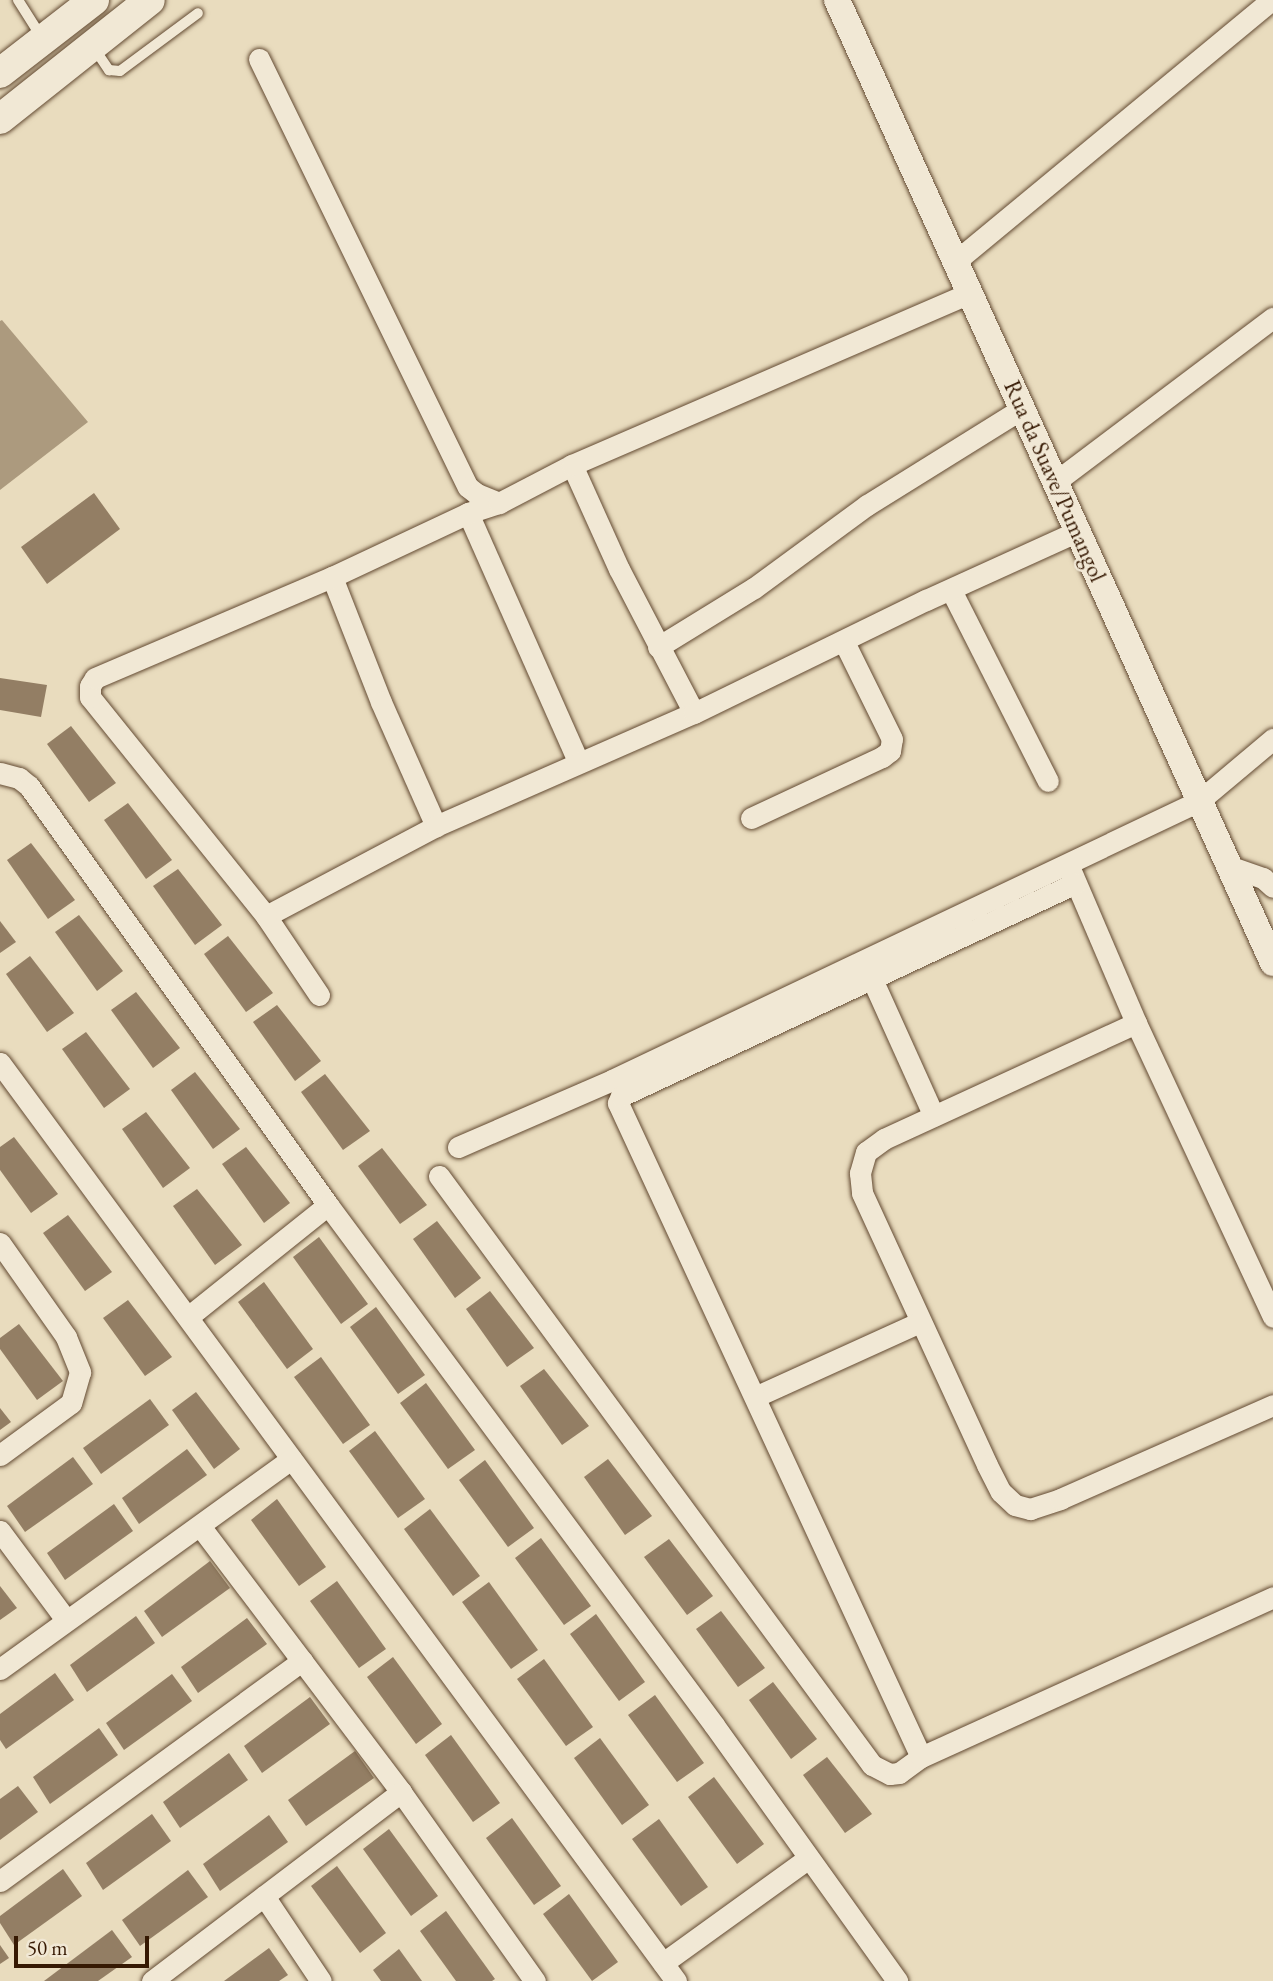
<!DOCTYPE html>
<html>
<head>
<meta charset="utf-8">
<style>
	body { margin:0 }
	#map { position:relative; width:1273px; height:1981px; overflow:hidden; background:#e9dcbe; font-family:"EB Garamond",serif }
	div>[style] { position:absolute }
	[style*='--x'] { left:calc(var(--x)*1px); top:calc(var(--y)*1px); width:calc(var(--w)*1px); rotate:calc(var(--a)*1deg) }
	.water>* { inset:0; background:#ac9a7e }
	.building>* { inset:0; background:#937e64 }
	.roads { filter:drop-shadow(0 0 2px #634a32) drop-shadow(0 0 2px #634a32) }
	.service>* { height:10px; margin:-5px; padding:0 5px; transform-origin:5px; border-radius:5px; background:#f1e8d5 }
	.minor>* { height:21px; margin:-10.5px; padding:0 10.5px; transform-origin:10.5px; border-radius:10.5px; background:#f1e8d5 }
	.tertiary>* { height:26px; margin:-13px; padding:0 13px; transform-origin:13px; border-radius:13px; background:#f1e8d5 }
	.secondary>* { height:30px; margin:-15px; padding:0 15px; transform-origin:15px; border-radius:15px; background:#f1e8d5 }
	span { translate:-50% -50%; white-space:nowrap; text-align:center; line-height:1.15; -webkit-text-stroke:5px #f1e8d5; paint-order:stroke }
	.street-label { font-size:23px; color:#361903 }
	.scale { position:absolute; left:14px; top:1936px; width:135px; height:32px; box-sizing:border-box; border:4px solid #361903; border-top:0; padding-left:9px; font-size:21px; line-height:24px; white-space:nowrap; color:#361903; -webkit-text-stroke:5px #f1e8d5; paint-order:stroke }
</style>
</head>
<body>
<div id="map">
	<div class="water">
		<div style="clip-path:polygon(2px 320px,88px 422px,0 490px,0 321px)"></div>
	</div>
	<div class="building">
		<div style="clip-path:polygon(94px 493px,120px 529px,47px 584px,21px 547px)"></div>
		<div style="clip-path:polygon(0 678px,47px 685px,41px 717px,0 710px)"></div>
		<div style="clip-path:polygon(71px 726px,116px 783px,89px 802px,47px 744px)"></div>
		<div style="clip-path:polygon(128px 803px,172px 860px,146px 879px,104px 820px)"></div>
		<div style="clip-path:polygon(31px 843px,75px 900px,48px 919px,7px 860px)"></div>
		<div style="clip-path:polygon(178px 869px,222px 925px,195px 945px,153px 886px)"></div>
		<div style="clip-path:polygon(79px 915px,123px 971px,97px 991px,55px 932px)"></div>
		<div style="clip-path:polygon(0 921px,16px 942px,0 953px)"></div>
		<div style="clip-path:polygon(228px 936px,273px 993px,246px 1012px,204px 954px)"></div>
		<div style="clip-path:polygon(30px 956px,74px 1013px,47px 1032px,6px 974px)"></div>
		<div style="clip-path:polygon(136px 992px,180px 1048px,153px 1068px,111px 1010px)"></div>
		<div style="clip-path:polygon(277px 1005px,321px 1061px,295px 1081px,253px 1022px)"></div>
		<div style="clip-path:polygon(86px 1032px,130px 1089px,104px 1108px,62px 1049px)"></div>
		<div style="clip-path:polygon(195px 1072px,240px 1129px,213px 1149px,171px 1090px)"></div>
		<div style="clip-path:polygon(325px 1074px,370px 1131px,343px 1150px,301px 1092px)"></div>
		<div style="clip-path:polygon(146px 1112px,190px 1168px,163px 1188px,122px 1129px)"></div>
		<div style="clip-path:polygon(14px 1137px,58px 1194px,31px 1213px,0 1170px,0 1147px)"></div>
		<div style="clip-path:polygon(246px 1147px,290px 1203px,264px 1223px,222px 1164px)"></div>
		<div style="clip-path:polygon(382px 1148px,427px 1205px,400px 1224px,358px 1166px)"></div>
		<div style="clip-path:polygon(197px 1189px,242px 1245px,215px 1265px,173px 1206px)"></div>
		<div style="clip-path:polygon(68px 1215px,112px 1272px,85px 1291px,43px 1233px)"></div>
		<div style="clip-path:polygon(437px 1221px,481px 1278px,455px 1298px,413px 1239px)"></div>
		<div style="clip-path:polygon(319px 1237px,368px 1304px,341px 1324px,293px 1257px)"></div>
		<div style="clip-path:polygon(264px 1282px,313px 1349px,287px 1369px,238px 1302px)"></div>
		<div style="clip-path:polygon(490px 1291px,534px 1348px,507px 1367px,466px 1309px)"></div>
		<div style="clip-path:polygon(128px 1300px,172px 1357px,145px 1376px,103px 1318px)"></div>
		<div style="clip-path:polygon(376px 1307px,425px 1375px,398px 1394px,350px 1327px)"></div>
		<div style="clip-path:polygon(19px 1324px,63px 1381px,37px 1400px,0 1349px,0 1338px)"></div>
		<div style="clip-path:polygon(321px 1357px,370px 1425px,343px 1444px,294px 1377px)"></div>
		<div style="clip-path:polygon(544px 1369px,589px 1426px,562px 1445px,520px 1386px)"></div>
		<div style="clip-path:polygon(426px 1383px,475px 1450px,448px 1469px,400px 1403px)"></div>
		<div style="clip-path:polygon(196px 1392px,240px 1449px,214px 1469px,172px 1410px)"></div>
		<div style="clip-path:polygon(150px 1399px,169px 1425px,101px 1474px,83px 1448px)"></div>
		<div style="clip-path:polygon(0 1408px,11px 1422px,0 1430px)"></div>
		<div style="clip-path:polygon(375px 1431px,425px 1499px,398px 1518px,349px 1451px)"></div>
		<div style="clip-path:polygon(187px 1449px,207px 1475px,139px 1524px,122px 1498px)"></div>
		<div style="clip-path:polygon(73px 1457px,93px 1484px,25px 1532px,7px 1506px)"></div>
		<div style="clip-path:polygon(608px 1459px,652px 1516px,625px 1535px,584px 1477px)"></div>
		<div style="clip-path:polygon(485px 1460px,534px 1528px,508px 1547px,459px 1480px)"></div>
		<div style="clip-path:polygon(277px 1499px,326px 1567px,299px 1586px,251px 1520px)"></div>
		<div style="clip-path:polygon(114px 1504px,133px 1531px,65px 1580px,47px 1553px)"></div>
		<div style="clip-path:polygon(430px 1509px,480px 1576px,453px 1596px,404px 1529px)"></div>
		<div style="clip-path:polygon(541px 1538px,591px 1606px,564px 1625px,515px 1558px)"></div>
		<div style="clip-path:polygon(669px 1539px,713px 1596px,687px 1615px,644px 1557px)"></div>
		<div style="clip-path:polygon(210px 1561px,230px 1588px,162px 1637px,144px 1611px)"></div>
		<div style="clip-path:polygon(337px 1581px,386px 1649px,359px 1668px,310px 1601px)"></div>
		<div style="clip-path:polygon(489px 1582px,538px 1650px,511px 1669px,462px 1602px)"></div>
		<div style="clip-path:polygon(0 1586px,17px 1608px,0 1620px)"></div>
		<div style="clip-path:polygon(721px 1611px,765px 1668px,738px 1687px,696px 1629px)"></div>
		<div style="clip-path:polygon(596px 1614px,645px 1682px,619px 1701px,570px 1634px)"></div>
		<div style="clip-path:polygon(136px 1616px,155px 1643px,87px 1692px,70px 1665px)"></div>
		<div style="clip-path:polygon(247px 1618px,267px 1644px,198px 1693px,181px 1667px)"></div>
		<div style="clip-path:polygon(393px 1657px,442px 1724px,416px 1744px,367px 1677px)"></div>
		<div style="clip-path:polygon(544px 1659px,593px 1727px,566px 1746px,517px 1679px)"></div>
		<div style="clip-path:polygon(55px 1673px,74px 1700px,6px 1749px,0 1740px,0 1714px)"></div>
		<div style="clip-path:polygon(172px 1674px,192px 1701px,124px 1750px,106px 1723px)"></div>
		<div style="clip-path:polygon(773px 1682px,817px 1739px,791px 1759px,749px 1700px)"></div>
		<div style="clip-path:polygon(655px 1695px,704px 1763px,677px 1782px,628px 1715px)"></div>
		<div style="clip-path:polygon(310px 1697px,330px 1724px,262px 1773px,244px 1746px)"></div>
		<div style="clip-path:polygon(99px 1728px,118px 1755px,50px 1804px,33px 1777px)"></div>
		<div style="clip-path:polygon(451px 1735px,500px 1803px,473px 1822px,425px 1755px)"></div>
		<div style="clip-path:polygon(600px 1738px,649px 1805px,622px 1825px,574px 1758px)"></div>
		<div style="clip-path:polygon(355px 1751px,374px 1778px,306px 1826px,288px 1800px)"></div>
		<div style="clip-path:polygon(229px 1753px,248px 1780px,180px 1828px,163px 1802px)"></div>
		<div style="clip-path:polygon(827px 1757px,872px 1814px,845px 1833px,803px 1775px)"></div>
		<div style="clip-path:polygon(714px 1777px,764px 1844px,737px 1864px,688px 1797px)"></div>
		<div style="clip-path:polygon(18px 1786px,38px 1812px,0 1840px,0 1799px)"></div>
		<div style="clip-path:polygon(152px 1814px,171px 1841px,103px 1890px,86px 1863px)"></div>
		<div style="clip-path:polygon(269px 1815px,288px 1842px,220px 1891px,203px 1864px)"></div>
		<div style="clip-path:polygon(512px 1818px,561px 1886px,534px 1905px,486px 1838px)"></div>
		<div style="clip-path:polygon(659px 1819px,708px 1887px,681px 1906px,632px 1839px)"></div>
		<div style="clip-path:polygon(389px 1829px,438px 1896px,411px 1916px,363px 1849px)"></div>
		<div style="clip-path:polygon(337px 1866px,386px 1933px,360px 1953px,311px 1886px)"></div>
		<div style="clip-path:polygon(63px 1869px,82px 1896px,14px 1945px,0 1923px,0 1916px)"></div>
		<div style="clip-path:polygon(188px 1870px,208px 1897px,140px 1946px,122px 1920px)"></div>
		<div style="clip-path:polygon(569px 1894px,618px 1962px,592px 1981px,543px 1914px)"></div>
		<div style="clip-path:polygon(446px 1911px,495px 1979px,492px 1981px,456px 1981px,420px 1931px)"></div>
		<div style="clip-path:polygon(112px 1930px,132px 1957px,98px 1981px,44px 1981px)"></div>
		<div style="clip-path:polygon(0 1945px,9px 1958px,0 1964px)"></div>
		<div style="clip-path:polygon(269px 1948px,288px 1975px,279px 1981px,224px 1981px)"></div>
		<div style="clip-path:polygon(399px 1949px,422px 1981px,381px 1981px,373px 1970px)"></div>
	</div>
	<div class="roads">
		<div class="service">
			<div style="--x:18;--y:0;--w:45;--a:57.7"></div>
			<div style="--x:94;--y:48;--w:27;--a:56"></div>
			<div style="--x:109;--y:70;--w:11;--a:5"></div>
			<div style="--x:120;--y:71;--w:97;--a:-36.6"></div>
		</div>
		<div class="minor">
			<div style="--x:259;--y:59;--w:476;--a:64"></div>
			<div style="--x:468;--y:487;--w:11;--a:38"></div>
			<div style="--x:477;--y:494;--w:24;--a:22"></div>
			<div style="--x:956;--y:261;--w:410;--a:-39.6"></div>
			<div style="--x:572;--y:465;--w:114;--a:65.7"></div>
			<div style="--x:619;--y:569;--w:162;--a:62.5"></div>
			<div style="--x:1055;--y:482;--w:273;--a:-37"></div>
			<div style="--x:468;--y:513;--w:271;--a:66.1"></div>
			<div style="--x:332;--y:577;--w:134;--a:68.6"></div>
			<div style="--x:381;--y:702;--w:136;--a:66.1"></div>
			<div style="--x:951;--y:590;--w:214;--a:63.1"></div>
			<div style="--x:658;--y:647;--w:113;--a:-31.6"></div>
			<div style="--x:754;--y:588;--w:140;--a:-36.3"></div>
			<div style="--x:867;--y:505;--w:181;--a:-31.9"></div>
			<div style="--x:0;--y:773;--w:20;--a:15"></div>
			<div style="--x:19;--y:778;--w:13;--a:39"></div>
			<div style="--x:29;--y:786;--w:515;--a:54.49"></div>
			<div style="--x:328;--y:1205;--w:648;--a:53.41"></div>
			<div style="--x:714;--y:1725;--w:315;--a:54.4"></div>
			<div style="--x:751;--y:818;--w:145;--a:-25"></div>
			<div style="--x:882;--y:757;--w:10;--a:-37"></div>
			<div style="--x:890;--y:751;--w:12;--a:-81"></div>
			<div style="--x:892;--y:739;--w:108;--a:-116.3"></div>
			<div style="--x:1231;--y:867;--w:34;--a:19"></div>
			<div style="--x:1263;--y:878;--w:13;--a:42"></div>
			<div style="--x:1071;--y:871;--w:165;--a:66.8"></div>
			<div style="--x:1136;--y:1023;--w:324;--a:65"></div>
			<div style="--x:266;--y:916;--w:192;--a:-27.9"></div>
			<div style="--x:436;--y:826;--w:282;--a:-23.7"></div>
			<div style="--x:694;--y:713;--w:258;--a:-26"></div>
			<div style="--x:926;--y:600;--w:167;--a:-24.4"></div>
			<div style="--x:872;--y:979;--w:150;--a:65.7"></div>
			<div style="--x:319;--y:995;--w:95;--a:-123.9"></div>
			<div style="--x:266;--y:916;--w:281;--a:-128.8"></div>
			<div style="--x:90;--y:697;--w:11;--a:-90"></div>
			<div style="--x:90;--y:686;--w:9;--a:-58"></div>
			<div style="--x:95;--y:678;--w:258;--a:-23.1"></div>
			<div style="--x:332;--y:577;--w:150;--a:-25.2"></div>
			<div style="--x:468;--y:513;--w:33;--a:-18"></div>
			<div style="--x:499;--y:503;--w:82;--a:-27.5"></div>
			<div style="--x:572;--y:465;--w:435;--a:-23.4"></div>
			<div style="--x:1136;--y:1023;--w:277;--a:155.3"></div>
			<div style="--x:884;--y:1139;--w:22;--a:144"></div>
			<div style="--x:866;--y:1152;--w:22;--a:106"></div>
			<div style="--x:860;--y:1173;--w:20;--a:84"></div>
			<div style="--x:862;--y:1193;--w:299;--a:65.3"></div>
			<div style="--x:987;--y:1465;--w:30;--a:63"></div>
			<div style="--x:1001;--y:1492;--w:19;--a:43"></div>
			<div style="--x:1015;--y:1505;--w:16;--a:15"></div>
			<div style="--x:1030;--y:1509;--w:32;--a:-18"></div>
			<div style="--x:1060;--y:1499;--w:233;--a:-23.8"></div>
			<div style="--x:0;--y:1063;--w:1140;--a:53.63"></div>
			<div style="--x:458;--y:1147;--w:168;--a:-23.5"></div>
			<div style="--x:612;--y:1080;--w:650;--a:-25.42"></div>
			<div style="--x:1199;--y:801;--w:97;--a:-40"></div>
			<div style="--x:439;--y:1176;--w:731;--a:53.68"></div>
			<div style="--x:872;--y:1765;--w:20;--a:27"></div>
			<div style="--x:890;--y:1774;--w:9;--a:-6"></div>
			<div style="--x:899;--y:1773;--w:27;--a:-36"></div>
			<div style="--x:921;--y:1757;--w:387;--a:-24.4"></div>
			<div style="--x:0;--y:1243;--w:115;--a:54.9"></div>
			<div style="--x:66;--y:1337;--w:38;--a:68"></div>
			<div style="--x:80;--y:1372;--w:32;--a:106"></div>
			<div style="--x:71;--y:1403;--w:88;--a:143.8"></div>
			<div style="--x:188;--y:1317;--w:179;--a:-38.7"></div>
			<div style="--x:757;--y:1396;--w:179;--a:-24.4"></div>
			<div style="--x:200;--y:1526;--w:333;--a:52.9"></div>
			<div style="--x:401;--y:1792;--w:232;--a:54.7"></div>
			<div style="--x:0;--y:1531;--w:111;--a:53.4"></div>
			<div style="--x:0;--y:1669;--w:359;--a:-35.8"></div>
			<div style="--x:921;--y:1757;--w:721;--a:-114.86"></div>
			<div style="--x:618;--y:1103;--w:8;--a:-67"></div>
			<div style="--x:621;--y:1096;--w:502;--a:-25.09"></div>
			<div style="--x:0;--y:1881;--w:374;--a:-36.1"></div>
			<div style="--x:264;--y:1896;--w:102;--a:56.2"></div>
			<div style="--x:663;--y:1963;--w:178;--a:-35.8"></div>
			<div style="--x:152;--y:1981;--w:313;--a:-37.2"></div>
		</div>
		<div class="tertiary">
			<div style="--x:837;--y:0;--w:1057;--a:65.64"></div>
		</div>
		<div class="secondary">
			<div style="--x:0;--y:73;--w:119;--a:-37.8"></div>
			<div style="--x:0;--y:119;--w:191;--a:-38.4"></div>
		</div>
	</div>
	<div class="street-label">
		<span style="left:1055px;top:481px;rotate:66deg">Rua da Suave/Pumangol</span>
	</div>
	<div class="scale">50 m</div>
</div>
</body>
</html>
